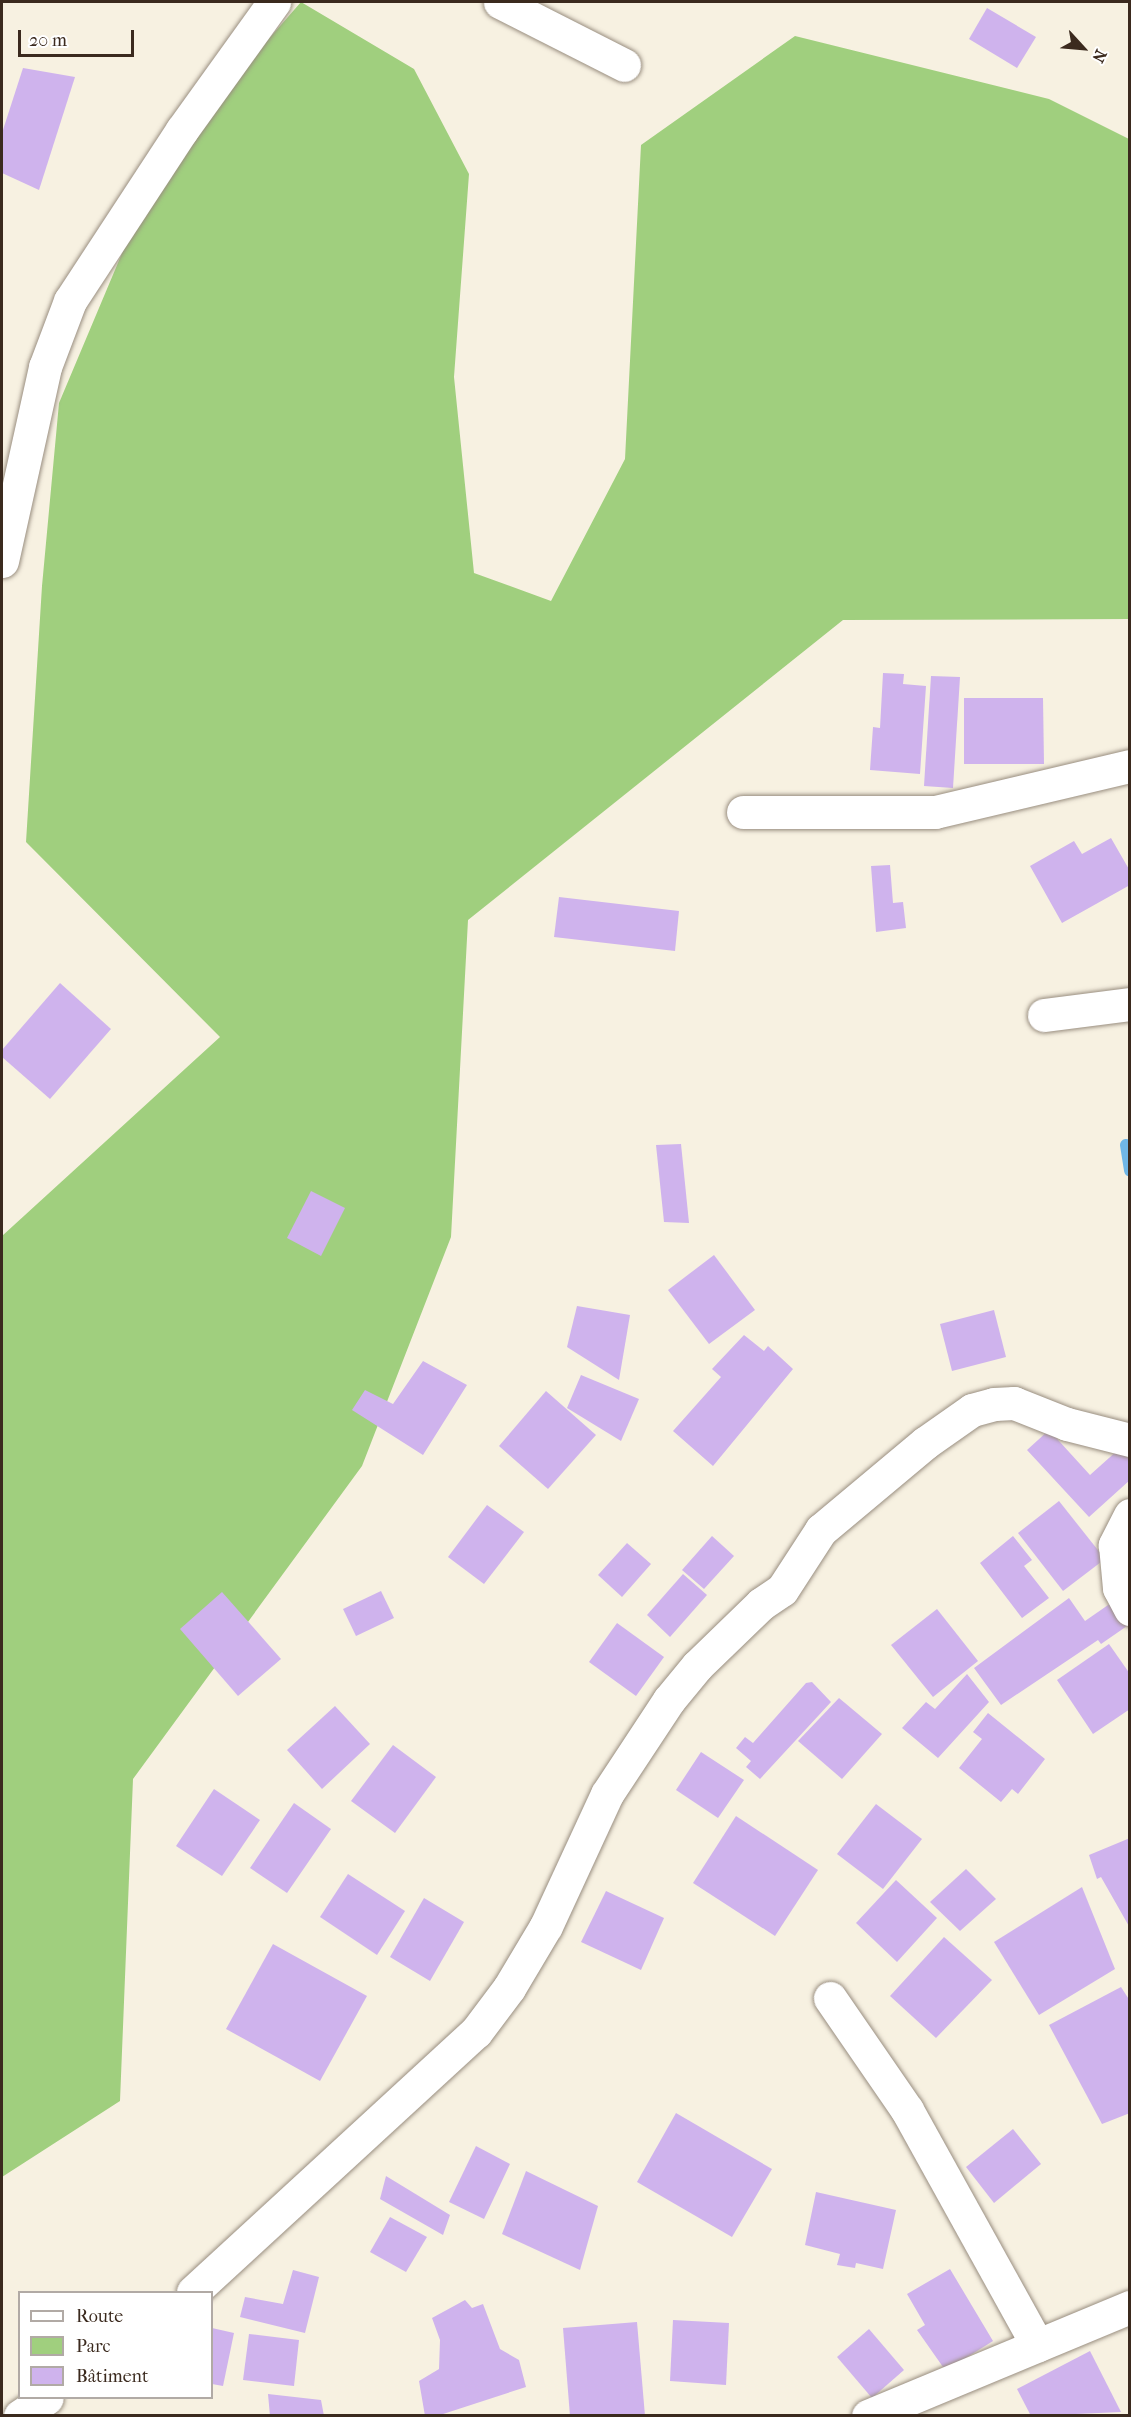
<!DOCTYPE html>
<html>
<head>
<meta charset="utf-8">
<style>
	body { margin:0 }
	#map { position:relative; width:1131px; height:2417px; overflow:hidden; background:#f7f1e1; font-family:"IM FELL French Canon",serif }
	div>[style] { position:absolute }
	[style*='--x'] { left:calc(var(--x)*1px); top:calc(var(--y)*1px); width:calc(var(--w)*1px); rotate:calc(var(--a)*1deg) }
	.green>* { inset:0; background:#a0cf7e }
	.stream>* { height:12px; margin:-6px; padding:0 6px; transform-origin:6px; border-radius:6px; background:#70b7e7 }
	.building>* { inset:0; background:#cfb3ed }
	.roads { filter:drop-shadow(0 0 2px #998e80) drop-shadow(0 0 2px #998e80) }
	.street>* { height:33px; margin:-16.5px; padding:0 16.5px; transform-origin:16.5px; border-radius:16.5px; background:#fff }
	span { translate:-50% -50%; white-space:nowrap; text-align:center; line-height:1.15; -webkit-text-stroke:5px #fff; paint-order:stroke }
	.frame { position:absolute; inset:0; border:3px solid #3b2a1e; pointer-events:none }
	.legend { position:absolute; left:18px; top:2291px; width:195px; height:108px; box-sizing:border-box; background:#fff; border:2px solid #b1aaa5; margin:0; padding:8px 10px; list-style:none; font-size:18px; color:#3b2a1e }
	.legend li { display:flex; align-items:center; gap:12px; height:30px }
	.legend b { width:30px; border:2px solid #b1aaa5 }
	.north { position:absolute; left:1053px; top:18px; width:60px; height:60px; -webkit-text-stroke:4px #fff; paint-order:stroke; rotate:116deg; font-size:16px; font-weight:700; line-height:24px; text-align:center; color:#3b2a1e }
	.north::after { content:''; display:block; margin:auto; width:21px; height:27px; background:#3b2a1e; clip-path:polygon(50% 0,100% 100%,50% 72%,0 100%) }
	.scale { position:absolute; left:18px; top:30px; width:116px; height:27px; box-sizing:border-box; border:3px solid #3b2a1e; border-top:0; padding-left:8px; font-size:18px; line-height:21px; white-space:nowrap; color:#3b2a1e; -webkit-text-stroke:4px #fff; paint-order:stroke }
</style>
</head>
<body>
<div id="map">
	<div class="green">
		<div style="clip-path:polygon(301px 2px,414px 69px,469px 174px,454px 377px,474px 573px,551px 601px,625px 459px,641px 145px,795px 36px,1049px 99px,1129px 139px,1129px 619px,843px 620px,468px 920px,451px 1237px,362px 1466px,133px 1779px,120px 2101px,2px 2177px,2px 1236px,220px 1037px,26px 842px,42px 586px,59px 403px,160px 163px)"></div>
	</div>
	<div class="stream">
		<div style="--x:1126;--y:1145;--w:26;--a:81"></div>
	</div>
	<div class="building">
		<div style="clip-path:polygon(987px 8px,1036px 37px,1017px 68px,969px 39px)"></div>
		<div style="clip-path:polygon(23px 68px,75px 77px,39px 190px,2px 173px,2px 133px)"></div>
		<div style="clip-path:polygon(883px 673px,904px 674px,903px 684px,926px 686px,920px 774px,870px 770px,873px 727px,880px 728px)"></div>
		<div style="clip-path:polygon(931px 676px,960px 677px,953px 788px,924px 786px)"></div>
		<div style="clip-path:polygon(964px 698px,1043px 698px,1044px 764px,964px 764px)"></div>
		<div style="clip-path:polygon(1111px 838px,1130px 871px,1130px 885px,1062px 923px,1030px 866px,1074px 841px,1082px 854px)"></div>
		<div style="clip-path:polygon(890px 865px,893px 903px,903px 902px,906px 928px,876px 932px,871px 866px)"></div>
		<div style="clip-path:polygon(559px 897px,679px 911px,675px 951px,554px 937px)"></div>
		<div style="clip-path:polygon(60px 983px,111px 1029px,50px 1099px,2px 1057px,2px 1050px)"></div>
		<div style="clip-path:polygon(681px 1144px,689px 1223px,664px 1222px,656px 1145px)"></div>
		<div style="clip-path:polygon(311px 1191px,345px 1208px,321px 1256px,287px 1238px)"></div>
		<div style="clip-path:polygon(714px 1255px,755px 1310px,709px 1344px,668px 1290px)"></div>
		<div style="clip-path:polygon(577px 1306px,630px 1315px,619px 1380px,567px 1347px)"></div>
		<div style="clip-path:polygon(994px 1310px,1006px 1357px,952px 1371px,940px 1324px)"></div>
		<div style="clip-path:polygon(744px 1335px,764px 1351px,768px 1346px,793px 1369px,713px 1466px,673px 1431px,721px 1377px,712px 1369px)"></div>
		<div style="clip-path:polygon(423px 1361px,467px 1385px,423px 1455px,352px 1410px,365px 1390px,393px 1404px)"></div>
		<div style="clip-path:polygon(581px 1375px,639px 1399px,621px 1441px,567px 1408px)"></div>
		<div style="clip-path:polygon(546px 1391px,596px 1435px,548px 1489px,499px 1446px)"></div>
		<div style="clip-path:polygon(1049px 1430px,1090px 1475px,1119px 1449px,1130px 1460px,1130px 1480px,1089px 1517px,1027px 1450px)"></div>
		<div style="clip-path:polygon(1059px 1501px,1105px 1559px,1063px 1591px,1018px 1533px)"></div>
		<div style="clip-path:polygon(487px 1505px,524px 1532px,484px 1584px,448px 1557px)"></div>
		<div style="clip-path:polygon(712px 1536px,734px 1556px,704px 1589px,682px 1570px)"></div>
		<div style="clip-path:polygon(1013px 1536px,1032px 1560px,1024px 1566px,1049px 1598px,1022px 1618px,980px 1563px)"></div>
		<div style="clip-path:polygon(627px 1543px,651px 1564px,622px 1597px,598px 1575px)"></div>
		<div style="clip-path:polygon(683px 1574px,707px 1595px,670px 1637px,647px 1615px)"></div>
		<div style="clip-path:polygon(381px 1591px,394px 1618px,356px 1636px,343px 1609px)"></div>
		<div style="clip-path:polygon(222px 1592px,281px 1659px,238px 1696px,180px 1629px)"></div>
		<div style="clip-path:polygon(1069px 1598px,1085px 1621px,1111px 1603px,1127px 1626px,1101px 1644px,1098px 1640px,1001px 1705px,974px 1668px)"></div>
		<div style="clip-path:polygon(937px 1609px,978px 1661px,933px 1697px,891px 1645px)"></div>
		<div style="clip-path:polygon(617px 1623px,664px 1657px,636px 1696px,589px 1662px)"></div>
		<div style="clip-path:polygon(1109px 1644px,1130px 1674px,1130px 1709px,1093px 1734px,1057px 1680px)"></div>
		<div style="clip-path:polygon(967px 1674px,989px 1702px,938px 1758px,902px 1728px,926px 1702px,935px 1709px)"></div>
		<div style="clip-path:polygon(812px 1682px,831px 1702px,760px 1779px,746px 1767px,751px 1761px,736px 1748px,745px 1737px,753px 1743px,806px 1683px)"></div>
		<div style="clip-path:polygon(839px 1698px,882px 1734px,842px 1779px,798px 1741px)"></div>
		<div style="clip-path:polygon(335px 1706px,370px 1744px,322px 1789px,287px 1750px)"></div>
		<div style="clip-path:polygon(988px 1713px,1045px 1759px,1018px 1794px,1012px 1789px,1001px 1802px,959px 1768px,982px 1739px,973px 1732px)"></div>
		<div style="clip-path:polygon(393px 1745px,436px 1777px,395px 1833px,351px 1801px)"></div>
		<div style="clip-path:polygon(701px 1752px,744px 1780px,718px 1818px,676px 1790px)"></div>
		<div style="clip-path:polygon(214px 1789px,260px 1820px,222px 1876px,176px 1846px)"></div>
		<div style="clip-path:polygon(294px 1803px,331px 1829px,287px 1893px,250px 1868px)"></div>
		<div style="clip-path:polygon(876px 1804px,922px 1839px,883px 1889px,837px 1854px)"></div>
		<div style="clip-path:polygon(736px 1816px,818px 1870px,775px 1936px,693px 1883px)"></div>
		<div style="clip-path:polygon(1130px 1838px,1130px 1928px,1101px 1877px,1097px 1879px,1089px 1855px)"></div>
		<div style="clip-path:polygon(966px 1869px,996px 1899px,960px 1931px,930px 1902px)"></div>
		<div style="clip-path:polygon(348px 1874px,405px 1911px,377px 1955px,320px 1917px)"></div>
		<div style="clip-path:polygon(896px 1880px,937px 1918px,897px 1962px,856px 1923px)"></div>
		<div style="clip-path:polygon(1082px 1887px,1115px 1969px,1039px 2015px,994px 1942px)"></div>
		<div style="clip-path:polygon(606px 1891px,664px 1918px,641px 1970px,581px 1942px)"></div>
		<div style="clip-path:polygon(424px 1898px,464px 1922px,430px 1981px,390px 1957px)"></div>
		<div style="clip-path:polygon(944px 1937px,992px 1980px,936px 2038px,890px 1996px)"></div>
		<div style="clip-path:polygon(273px 1944px,367px 1996px,320px 2081px,226px 2029px)"></div>
		<div style="clip-path:polygon(1121px 1987px,1130px 2001px,1130px 2113px,1102px 2124px,1049px 2025px)"></div>
		<div style="clip-path:polygon(676px 2113px,772px 2169px,732px 2237px,637px 2182px)"></div>
		<div style="clip-path:polygon(1013px 2129px,1041px 2164px,994px 2203px,966px 2167px)"></div>
		<div style="clip-path:polygon(476px 2146px,510px 2164px,484px 2219px,449px 2202px)"></div>
		<div style="clip-path:polygon(526px 2171px,598px 2206px,580px 2270px,502px 2234px)"></div>
		<div style="clip-path:polygon(386px 2176px,450px 2215px,443px 2235px,380px 2199px)"></div>
		<div style="clip-path:polygon(816px 2192px,896px 2210px,883px 2269px,856px 2263px,855px 2268px,837px 2265px,840px 2254px,805px 2245px)"></div>
		<div style="clip-path:polygon(390px 2217px,427px 2237px,406px 2272px,370px 2252px)"></div>
		<div style="clip-path:polygon(950px 2269px,993px 2341px,953px 2366px,943px 2367px,917px 2330px,925px 2325px,907px 2294px)"></div>
		<div style="clip-path:polygon(293px 2270px,319px 2277px,305px 2333px,240px 2317px,245px 2297px,283px 2304px)"></div>
		<div style="clip-path:polygon(465px 2300px,472px 2308px,483px 2304px,500px 2349px,519px 2360px,526px 2387px,437px 2416px,425px 2416px,419px 2381px,439px 2369px,440px 2340px,432px 2318px)"></div>
		<div style="clip-path:polygon(673px 2320px,729px 2323px,726px 2385px,670px 2381px)"></div>
		<div style="clip-path:polygon(637px 2322px,645px 2416px,570px 2416px,563px 2328px)"></div>
		<div style="clip-path:polygon(212px 2328px,234px 2333px,223px 2386px,212px 2384px)"></div>
		<div style="clip-path:polygon(869px 2329px,904px 2370px,872px 2398px,837px 2357px)"></div>
		<div style="clip-path:polygon(249px 2334px,299px 2340px,294px 2386px,243px 2380px)"></div>
		<div style="clip-path:polygon(1090px 2351px,1121px 2412px,1031px 2416px,1017px 2389px)"></div>
		<div style="clip-path:polygon(268px 2394px,321px 2400px,324px 2416px,270px 2416px)"></div>
	</div>
	<div class="roads">
		<div class="street">
			<div style="--x:500;--y:2;--w:139;--a:26.9"></div>
			<div style="--x:2;--y:561;--w:199;--a:-77.5"></div>
			<div style="--x:45;--y:367;--w:71;--a:-69.3"></div>
			<div style="--x:70;--y:301;--w:204;--a:-56.8"></div>
			<div style="--x:182;--y:130;--w:158;--a:-54.3"></div>
			<div style="--x:743;--y:812;--w:192;--a:0"></div>
			<div style="--x:935;--y:812;--w:200;--a:-13.3"></div>
			<div style="--x:1044;--y:1015;--w:87;--a:-7.3"></div>
			<div style="--x:1130;--y:1515;--w:34;--a:117"></div>
			<div style="--x:1115;--y:1545;--w:43;--a:84.7"></div>
			<div style="--x:1119;--y:1588;--w:24;--a:62"></div>
			<div style="--x:830;--y:1998;--w:136;--a:55.5"></div>
			<div style="--x:907;--y:2110;--w:269;--a:61"></div>
			<div style="--x:193;--y:2292;--w:384;--a:-42.6"></div>
			<div style="--x:476;--y:2032;--w:55;--a:-53.1"></div>
			<div style="--x:509;--y:1988;--w:72;--a:-59.2"></div>
			<div style="--x:546;--y:1926;--w:145;--a:-65.2"></div>
			<div style="--x:607;--y:1794;--w:113;--a:-56.6"></div>
			<div style="--x:669;--y:1700;--w:44;--a:-50.5"></div>
			<div style="--x:697;--y:1666;--w:89;--a:-44.1"></div>
			<div style="--x:761;--y:1604;--w:25;--a:-34"></div>
			<div style="--x:782;--y:1590;--w:72;--a:-57"></div>
			<div style="--x:821;--y:1530;--w:136;--a:-39.9"></div>
			<div style="--x:925;--y:1443;--w:57;--a:-35.1"></div>
			<div style="--x:972;--y:1410;--w:23;--a:-15"></div>
			<div style="--x:994;--y:1404;--w:20;--a:-3"></div>
			<div style="--x:1014;--y:1403;--w:57;--a:21.6"></div>
			<div style="--x:1067;--y:1424;--w:65;--a:14.3"></div>
			<div style="--x:20;--y:2416;--w:32;--a:-34"></div>
			<div style="--x:868;--y:2416;--w:284;--a:-22.6"></div>
		</div>
	</div>
	<div class="frame"></div>
	<ul class="legend">
	<li><b style="height:8px;background:#fff"></b>Route</li>
	<li><b style="height:16px;background:#a0cf7e"></b>Parc</li>
	<li><b style="height:16px;background:#cfb3ed"></b>Bâtiment</li>
	</ul>
	<div class="north">N</div>
	<div class="scale">20 m</div>
</div>
</body>
</html>
